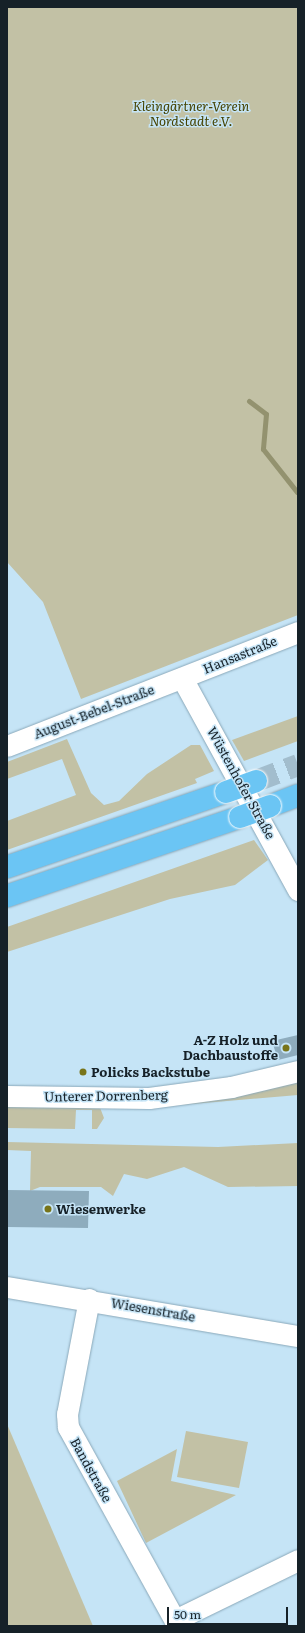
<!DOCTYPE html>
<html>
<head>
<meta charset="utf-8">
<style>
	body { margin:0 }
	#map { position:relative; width:305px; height:1633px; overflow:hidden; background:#c5e4f6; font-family:Literata,serif }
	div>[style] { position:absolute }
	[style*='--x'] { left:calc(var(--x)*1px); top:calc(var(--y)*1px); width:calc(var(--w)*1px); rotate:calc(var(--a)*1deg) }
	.green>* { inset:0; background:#c2c1a5 }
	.stream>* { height:5px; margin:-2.5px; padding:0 2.5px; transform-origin:2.5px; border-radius:2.5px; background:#93926f }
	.building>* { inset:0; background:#8eacbd }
	.highway-tunnel>* { height:22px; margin-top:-11px; transform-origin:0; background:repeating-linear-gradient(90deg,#a2bdcd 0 22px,transparent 0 33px) }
	.roads { filter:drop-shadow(0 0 1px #8aa8b9) drop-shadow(0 0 1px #8aa8b9) }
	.minor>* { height:21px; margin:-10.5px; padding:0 10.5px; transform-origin:10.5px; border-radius:10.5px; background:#fff }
	.highway>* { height:22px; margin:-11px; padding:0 11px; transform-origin:11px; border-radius:11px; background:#6bc5f4 }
	.bridges { filter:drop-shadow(0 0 1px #fff) drop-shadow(0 0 1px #fff) }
	.highway-bridge>* { height:22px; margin:-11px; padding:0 11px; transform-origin:11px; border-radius:11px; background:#6bc5f4 }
	.dots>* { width:11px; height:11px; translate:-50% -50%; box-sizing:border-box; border:2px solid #c5e4f6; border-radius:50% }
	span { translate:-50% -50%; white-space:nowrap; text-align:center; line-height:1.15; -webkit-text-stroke:3px #c5e4f6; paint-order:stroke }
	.park-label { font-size:13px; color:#454200; font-style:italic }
	.street-label { font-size:13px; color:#162128 }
	.poi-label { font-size:13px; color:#162128; font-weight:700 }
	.right { translate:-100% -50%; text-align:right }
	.left { translate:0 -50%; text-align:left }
	.frame { position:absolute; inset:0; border:8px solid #162128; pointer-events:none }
	.scale { position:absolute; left:167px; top:1607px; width:121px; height:18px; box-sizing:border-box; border:2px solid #162128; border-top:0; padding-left:5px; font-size:12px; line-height:14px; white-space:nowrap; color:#162128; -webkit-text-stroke:3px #c5e4f6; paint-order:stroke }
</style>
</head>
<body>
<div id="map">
	<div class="green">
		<div style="clip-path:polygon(7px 7px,298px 7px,298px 615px,81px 699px,43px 602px,7px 562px)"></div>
		<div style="clip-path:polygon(298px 716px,298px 741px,244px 761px,232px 740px)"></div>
		<div style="clip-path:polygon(67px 739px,91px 793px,104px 805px,119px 801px,147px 774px,191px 745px,200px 745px,214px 771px,195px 779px,197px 783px,7px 850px,7px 821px,76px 795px,62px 759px,7px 779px,7px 762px)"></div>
		<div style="clip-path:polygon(254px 840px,268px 860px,235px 885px,170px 899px,7px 952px,7px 927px)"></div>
		<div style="clip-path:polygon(298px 1076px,298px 1095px,134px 1109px,134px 1104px)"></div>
		<div style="clip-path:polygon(7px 1102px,99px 1105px,104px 1118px,97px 1129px,92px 1129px,92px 1110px,76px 1110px,75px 1129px,7px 1128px)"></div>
		<div style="clip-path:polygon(7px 1142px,218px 1147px,298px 1143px,298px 1186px,228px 1187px,184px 1167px,147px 1179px,124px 1174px,113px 1196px,101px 1187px,40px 1187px,30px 1191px,31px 1151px,7px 1150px)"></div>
		<div style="clip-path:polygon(7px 1424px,93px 1626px,7px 1626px)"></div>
		<div style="clip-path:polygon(186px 1431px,248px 1442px,239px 1488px,177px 1477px)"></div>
		<div style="clip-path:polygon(177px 1449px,171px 1481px,236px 1495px,146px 1543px,117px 1481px)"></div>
	</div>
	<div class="stream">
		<div style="--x:249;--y:401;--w:21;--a:37"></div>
		<div style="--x:266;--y:414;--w:35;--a:95"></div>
		<div style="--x:263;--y:449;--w:55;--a:51.7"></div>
	</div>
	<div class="building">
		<div style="clip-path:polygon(298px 1035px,298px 1055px,278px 1060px,272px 1041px)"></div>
		<div style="clip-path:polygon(7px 1190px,89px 1191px,88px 1228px,7px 1227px)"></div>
	</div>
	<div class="highway-tunnel">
		<div style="--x:256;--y:781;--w:45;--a:-20.9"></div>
	</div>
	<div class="roads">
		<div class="minor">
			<div style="--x:182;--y:678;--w:242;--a:61.3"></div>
			<div style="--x:7;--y:746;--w:313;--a:-21.4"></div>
			<div style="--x:7;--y:1096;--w:142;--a:0.8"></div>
			<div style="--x:149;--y:1098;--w:83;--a:-7.6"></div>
			<div style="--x:231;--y:1087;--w:69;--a:-13.4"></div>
			<div style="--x:7;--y:1287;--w:295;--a:9.6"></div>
			<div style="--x:89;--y:1299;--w:117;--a:100.8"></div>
			<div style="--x:67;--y:1414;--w:13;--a:86"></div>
			<div style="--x:68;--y:1427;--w:227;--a:61.1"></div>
			<div style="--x:175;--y:1620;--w:137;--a:-26"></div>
		</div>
		<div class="highway">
			<div style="--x:270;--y:806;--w:30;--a:-21"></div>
			<div style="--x:7;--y:867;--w:231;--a:-18.9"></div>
			<div style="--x:7;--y:896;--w:246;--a:-18.7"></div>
		</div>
	</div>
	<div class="bridges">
		<div class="highway-bridge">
			<div style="--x:226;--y:792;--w:32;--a:-20"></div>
			<div style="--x:240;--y:817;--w:32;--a:-20"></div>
		</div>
	</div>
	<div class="dots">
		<div style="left:286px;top:1048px;background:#787419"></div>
		<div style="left:83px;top:1072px;background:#787419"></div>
		<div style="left:48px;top:1209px;background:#787419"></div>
	</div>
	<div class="park-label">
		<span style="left:191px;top:114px">Kleingärtner-Verein<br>Nordstadt e.V.</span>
	</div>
	<div class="street-label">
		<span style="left:240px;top:655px;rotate:-22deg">Hansastraße</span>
		<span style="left:94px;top:712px;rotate:-21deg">August-Bebel-Straße</span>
		<span style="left:241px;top:783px;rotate:61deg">Wüstenhofer Straße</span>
		<span style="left:106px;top:1096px;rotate:-1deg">Unterer Dorrenberg</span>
		<span style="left:153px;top:1310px;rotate:10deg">Wiesenstraße</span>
		<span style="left:91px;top:1470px;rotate:61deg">Bandstraße</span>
	</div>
	<div class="poi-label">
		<span class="right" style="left:278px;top:1048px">A-Z Holz und<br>Dachbaustoffe</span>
		<span class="left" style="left:91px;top:1072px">Policks Backstube</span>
		<span class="left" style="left:56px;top:1209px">Wiesenwerke</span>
	</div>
	<div class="frame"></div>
	<div class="scale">50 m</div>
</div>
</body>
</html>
